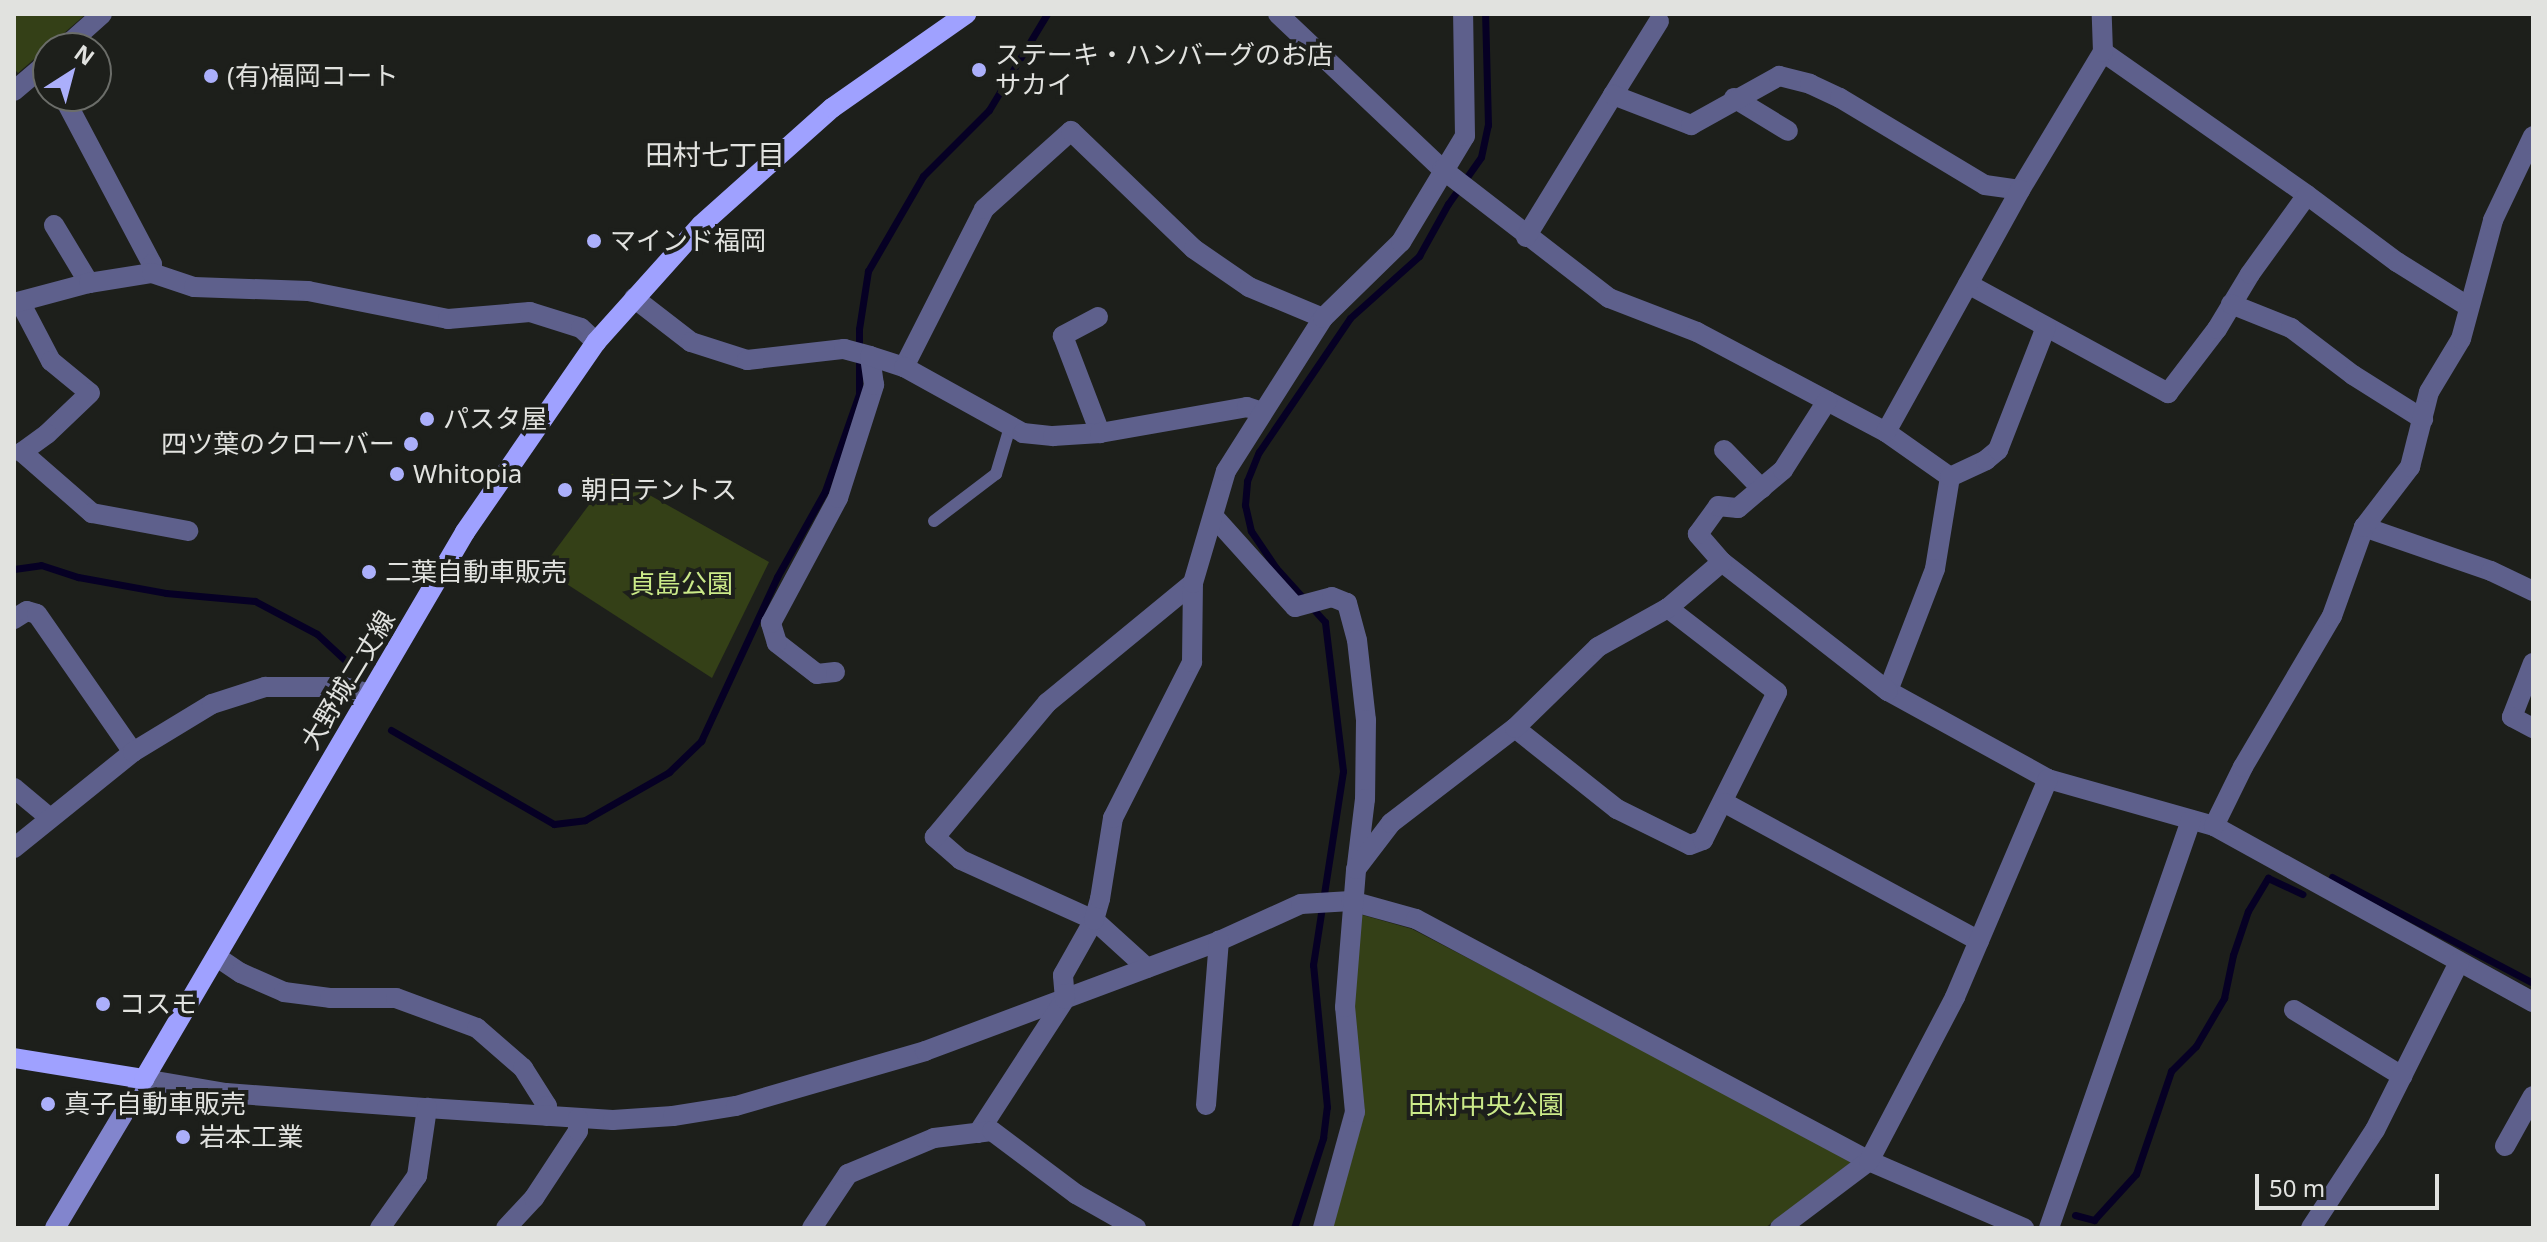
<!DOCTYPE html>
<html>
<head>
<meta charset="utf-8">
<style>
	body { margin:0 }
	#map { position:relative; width:2547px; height:1242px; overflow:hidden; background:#1d1f1b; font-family:"Noto Sans","Noto Sans JP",sans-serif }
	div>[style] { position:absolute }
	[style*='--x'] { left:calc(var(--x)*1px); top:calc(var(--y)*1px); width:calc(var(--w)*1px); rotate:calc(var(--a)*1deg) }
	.green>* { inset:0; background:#344017 }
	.stream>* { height:7px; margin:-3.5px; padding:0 3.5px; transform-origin:3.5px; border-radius:3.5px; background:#060024 }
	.lane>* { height:12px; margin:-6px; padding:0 6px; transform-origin:6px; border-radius:6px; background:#5e608c }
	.street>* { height:20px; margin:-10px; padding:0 10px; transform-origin:10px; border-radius:10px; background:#5e608c }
	.secondary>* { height:20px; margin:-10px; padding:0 10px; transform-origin:10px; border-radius:10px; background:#8285cd }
	.primary>* { height:20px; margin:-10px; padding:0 10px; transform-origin:10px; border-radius:10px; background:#9fa1ff }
	.dots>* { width:22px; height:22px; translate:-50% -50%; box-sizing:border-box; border:4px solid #1d1f1b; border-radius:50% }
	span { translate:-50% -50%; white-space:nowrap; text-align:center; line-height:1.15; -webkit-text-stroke:8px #1d1f1b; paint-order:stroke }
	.poi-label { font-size:26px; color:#e1e2df }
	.left { translate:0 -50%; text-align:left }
	.right { translate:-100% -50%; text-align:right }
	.park-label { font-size:26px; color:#cbea89 }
	.street-label { font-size:26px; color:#e1e2df }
	.neighbourhood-label { font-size:28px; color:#e1e2df }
	.frame { position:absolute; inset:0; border:16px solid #e1e2df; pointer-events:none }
	.north { position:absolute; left:32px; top:32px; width:80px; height:80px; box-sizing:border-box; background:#1d1f1b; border:2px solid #6b6d69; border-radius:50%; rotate:36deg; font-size:22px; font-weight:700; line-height:32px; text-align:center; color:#e1e2df }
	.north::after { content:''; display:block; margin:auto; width:28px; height:36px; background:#abaffb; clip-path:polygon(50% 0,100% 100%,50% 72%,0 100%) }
	.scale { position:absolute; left:2255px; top:1174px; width:184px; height:36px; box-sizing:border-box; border:4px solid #e1e2df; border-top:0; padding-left:10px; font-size:24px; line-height:28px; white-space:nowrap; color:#e1e2df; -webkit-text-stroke:6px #1d1f1b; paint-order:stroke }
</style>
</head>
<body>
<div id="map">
	<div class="green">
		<div style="clip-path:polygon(14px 14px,86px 14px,18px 73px,14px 69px)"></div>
		<div style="clip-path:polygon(612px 474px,769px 562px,712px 678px,542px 568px)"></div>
		<div style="clip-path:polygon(1359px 914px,1412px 929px,1854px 1160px,1765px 1228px,1332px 1228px,1364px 1115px,1354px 1008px)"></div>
	</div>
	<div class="stream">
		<div style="--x:14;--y:569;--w:27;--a:-8"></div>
		<div style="--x:41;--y:565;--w:39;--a:18"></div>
		<div style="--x:78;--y:577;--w:89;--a:10.3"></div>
		<div style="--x:166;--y:593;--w:89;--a:5.1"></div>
		<div style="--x:255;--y:601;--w:70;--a:28"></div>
		<div style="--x:317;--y:634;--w:38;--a:43"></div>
		<div style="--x:391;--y:730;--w:188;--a:30"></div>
		<div style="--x:554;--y:824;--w:31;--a:-7"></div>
		<div style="--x:585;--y:820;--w:97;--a:-29.7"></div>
		<div style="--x:669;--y:772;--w:45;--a:-44.1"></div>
		<div style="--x:701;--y:741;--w:181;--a:-65.1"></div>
		<div style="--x:777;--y:577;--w:98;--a:-60.8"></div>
		<div style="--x:825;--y:491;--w:103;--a:-70.7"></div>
		<div style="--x:859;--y:394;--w:65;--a:-90"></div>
		<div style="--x:859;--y:329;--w:59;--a:-81.2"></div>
		<div style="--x:868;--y:271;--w:110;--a:-59.9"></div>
		<div style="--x:923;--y:176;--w:93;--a:-45"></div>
		<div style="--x:989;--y:110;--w:112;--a:-58.9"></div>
		<div style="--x:2332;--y:877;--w:227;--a:27.8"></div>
		<div style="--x:2075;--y:1215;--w:20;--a:15"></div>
		<div style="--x:2094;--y:1220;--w:62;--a:-47.6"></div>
		<div style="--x:2136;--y:1174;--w:109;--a:-71.2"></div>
		<div style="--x:2171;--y:1071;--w:35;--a:-45"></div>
		<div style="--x:2196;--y:1046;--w:56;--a:-59.7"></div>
		<div style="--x:2224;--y:998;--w:44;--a:-78.2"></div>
		<div style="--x:2233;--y:955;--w:46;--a:-71.2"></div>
		<div style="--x:2248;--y:911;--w:39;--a:-59"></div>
		<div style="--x:2268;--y:878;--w:38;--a:25"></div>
		<div style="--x:1294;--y:1228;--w:95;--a:-72.1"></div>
		<div style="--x:1323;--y:1138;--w:31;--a:-83"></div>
		<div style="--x:1327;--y:1107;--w:143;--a:-95.6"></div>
		<div style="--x:1313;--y:965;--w:196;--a:-81.2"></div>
		<div style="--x:1343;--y:771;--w:150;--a:-96.9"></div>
		<div style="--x:1325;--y:622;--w:73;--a:-132.2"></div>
		<div style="--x:1276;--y:568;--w:45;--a:-124"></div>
		<div style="--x:1251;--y:531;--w:27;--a:-103"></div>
		<div style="--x:1245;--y:505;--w:24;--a:-85"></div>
		<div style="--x:1247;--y:481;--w:31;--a:-68"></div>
		<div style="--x:1259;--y:452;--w:162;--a:-55.8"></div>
		<div style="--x:1350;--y:318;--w:93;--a:-41.9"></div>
		<div style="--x:1419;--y:256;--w:60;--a:-60.9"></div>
		<div style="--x:1448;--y:204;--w:57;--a:-54.9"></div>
		<div style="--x:1481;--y:157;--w:33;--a:-78"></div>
		<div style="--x:1488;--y:125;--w:111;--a:-91.5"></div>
	</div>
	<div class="lane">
		<div style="--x:934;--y:521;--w:78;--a:-37.2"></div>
		<div style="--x:996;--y:474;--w:49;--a:-73.4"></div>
	</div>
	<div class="street">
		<div style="--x:1278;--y:14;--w:226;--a:43.4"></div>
		<div style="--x:1442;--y:169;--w:211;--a:37.7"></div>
		<div style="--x:1609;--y:298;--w:94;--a:21.1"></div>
		<div style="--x:1697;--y:332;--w:214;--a:27.9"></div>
		<div style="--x:1886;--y:432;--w:78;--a:35.1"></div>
		<div style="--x:1950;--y:477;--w:93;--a:99.3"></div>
		<div style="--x:1935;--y:569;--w:131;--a:111.1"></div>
		<div style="--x:1888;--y:691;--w:183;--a:28.8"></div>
		<div style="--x:2048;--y:779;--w:173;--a:15.8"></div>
		<div style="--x:2214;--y:826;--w:364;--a:28.9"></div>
		<div style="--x:64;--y:48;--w:51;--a:-41.8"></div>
		<div style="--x:2103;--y:52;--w:249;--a:35"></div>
		<div style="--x:14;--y:91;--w:45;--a:-40.5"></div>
		<div style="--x:1613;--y:95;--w:87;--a:-58.1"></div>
		<div style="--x:63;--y:96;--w:190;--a:62.1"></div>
		<div style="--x:152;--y:264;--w:9;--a:90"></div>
		<div style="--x:1734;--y:98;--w:63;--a:31.4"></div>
		<div style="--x:54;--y:225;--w:68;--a:58.9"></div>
		<div style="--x:1526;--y:237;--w:167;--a:-58.5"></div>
		<div style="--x:1613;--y:95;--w:84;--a:21"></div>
		<div style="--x:1691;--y:125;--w:101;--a:-29.1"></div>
		<div style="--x:1779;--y:76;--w:32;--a:14"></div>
		<div style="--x:1810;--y:84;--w:33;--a:25"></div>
		<div style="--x:1840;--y:98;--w:169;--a:31"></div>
		<div style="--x:1985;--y:185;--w:35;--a:8"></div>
		<div style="--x:2020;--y:190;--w:161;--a:-59"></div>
		<div style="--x:2103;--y:52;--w:38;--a:-92"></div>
		<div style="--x:1968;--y:284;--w:228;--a:28.6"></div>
		<div style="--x:2168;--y:393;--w:81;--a:-52.6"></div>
		<div style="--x:2217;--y:329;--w:64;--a:-59"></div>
		<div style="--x:2250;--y:274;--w:97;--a:-54.2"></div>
		<div style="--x:2307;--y:195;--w:112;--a:36.7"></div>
		<div style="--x:2397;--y:262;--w:85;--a:32"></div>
		<div style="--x:634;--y:298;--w:72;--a:37.7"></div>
		<div style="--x:691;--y:342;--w:59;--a:17.8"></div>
		<div style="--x:747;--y:360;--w:98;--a:-6.5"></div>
		<div style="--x:844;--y:349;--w:27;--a:15"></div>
		<div style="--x:20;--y:302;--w:67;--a:62.3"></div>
		<div style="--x:51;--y:361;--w:50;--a:39.4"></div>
		<div style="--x:90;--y:393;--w:59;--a:136.4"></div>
		<div style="--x:47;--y:434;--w:31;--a:144"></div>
		<div style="--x:22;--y:452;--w:93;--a:41.1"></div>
		<div style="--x:92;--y:513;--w:98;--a:10.6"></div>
		<div style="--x:14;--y:303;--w:78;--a:-14.9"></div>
		<div style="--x:89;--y:283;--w:64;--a:-9"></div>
		<div style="--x:152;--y:273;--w:44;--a:18.4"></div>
		<div style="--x:194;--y:287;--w:114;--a:2"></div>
		<div style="--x:308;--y:291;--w:143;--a:11.3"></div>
		<div style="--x:448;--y:319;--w:82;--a:-4.9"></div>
		<div style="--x:530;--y:312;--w:53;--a:17.4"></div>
		<div style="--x:581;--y:328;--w:21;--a:43"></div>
		<div style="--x:2231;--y:304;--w:65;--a:21.8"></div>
		<div style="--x:2291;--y:328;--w:78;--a:37.2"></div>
		<div style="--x:2353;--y:375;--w:83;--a:32.2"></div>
		<div style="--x:1098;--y:317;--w:40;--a:152"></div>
		<div style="--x:1063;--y:336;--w:104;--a:69.1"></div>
		<div style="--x:904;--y:367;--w:177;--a:-63.1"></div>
		<div style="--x:984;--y:209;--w:117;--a:-41.9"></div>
		<div style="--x:1071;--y:131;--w:170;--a:43.8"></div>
		<div style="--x:1194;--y:249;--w:67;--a:34.6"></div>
		<div style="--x:1249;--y:287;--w:80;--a:22.7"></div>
		<div style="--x:1886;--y:432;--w:277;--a:-61"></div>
		<div style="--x:1724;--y:450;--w:54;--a:45.7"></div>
		<div style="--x:1950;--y:477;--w:40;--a:-25"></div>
		<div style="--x:1986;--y:460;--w:16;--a:-40"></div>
		<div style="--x:1998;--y:450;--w:132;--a:-68.7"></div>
		<div style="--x:1214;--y:517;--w:121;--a:48"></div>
		<div style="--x:1295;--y:607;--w:38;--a:-15"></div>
		<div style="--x:1332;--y:597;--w:16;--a:22"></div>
		<div style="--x:1347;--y:603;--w:38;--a:75"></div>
		<div style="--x:1357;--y:640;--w:81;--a:83.6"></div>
		<div style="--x:1366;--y:720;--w:79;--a:90.7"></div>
		<div style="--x:1365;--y:799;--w:66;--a:96.9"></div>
		<div style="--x:2364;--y:527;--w:134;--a:19.1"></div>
		<div style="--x:2491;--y:571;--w:47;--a:25.5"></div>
		<div style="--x:1722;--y:562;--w:210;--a:37.9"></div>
		<div style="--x:14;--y:619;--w:15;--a:-32"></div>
		<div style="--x:27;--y:611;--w:10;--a:17"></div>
		<div style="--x:37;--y:614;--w:168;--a:55.2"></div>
		<div style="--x:2533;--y:663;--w:58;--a:111.3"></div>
		<div style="--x:2512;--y:717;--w:24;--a:28"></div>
		<div style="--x:835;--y:672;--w:18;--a:174"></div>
		<div style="--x:817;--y:674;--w:51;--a:-142.2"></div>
		<div style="--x:777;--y:643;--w:21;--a:-107"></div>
		<div style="--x:771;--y:623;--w:142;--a:-61.8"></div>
		<div style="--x:838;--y:498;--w:119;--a:-72.3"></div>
		<div style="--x:874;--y:385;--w:29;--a:-98"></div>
		<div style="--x:870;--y:356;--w:36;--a:18"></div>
		<div style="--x:904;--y:367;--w:136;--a:29"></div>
		<div style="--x:1023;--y:433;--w:30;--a:6"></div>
		<div style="--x:1053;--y:436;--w:47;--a:-3.7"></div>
		<div style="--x:1100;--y:433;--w:149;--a:-10"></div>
		<div style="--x:1247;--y:407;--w:16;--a:18"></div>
		<div style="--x:1515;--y:728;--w:130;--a:38.5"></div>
		<div style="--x:1617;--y:809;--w:81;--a:26.3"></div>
		<div style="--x:1690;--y:845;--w:14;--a:-21"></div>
		<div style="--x:1703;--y:840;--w:165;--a:-63.4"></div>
		<div style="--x:1777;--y:692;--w:138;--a:-142.4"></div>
		<div style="--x:14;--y:788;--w:47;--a:39.8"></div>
		<div style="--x:1725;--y:803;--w:289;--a:28.5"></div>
		<div style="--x:2214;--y:826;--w:66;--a:-63.8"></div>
		<div style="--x:2243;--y:767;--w:175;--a:-59.5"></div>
		<div style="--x:2332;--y:616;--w:95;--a:-70.2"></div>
		<div style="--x:2364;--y:527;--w:76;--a:-52.5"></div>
		<div style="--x:2410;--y:467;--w:77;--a:-75.8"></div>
		<div style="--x:2429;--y:392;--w:62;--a:-58.9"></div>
		<div style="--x:2461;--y:339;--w:123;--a:-74.9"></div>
		<div style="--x:2493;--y:220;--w:93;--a:-64.5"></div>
		<div style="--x:14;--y:848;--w:153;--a:-38.9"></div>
		<div style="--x:133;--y:752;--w:92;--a:-31.3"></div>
		<div style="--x:212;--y:704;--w:56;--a:-17.8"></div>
		<div style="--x:265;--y:687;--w:79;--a:0"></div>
		<div style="--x:344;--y:687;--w:27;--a:15"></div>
		<div style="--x:217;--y:957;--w:29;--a:34"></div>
		<div style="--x:241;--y:973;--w:47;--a:23.8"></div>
		<div style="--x:284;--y:992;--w:46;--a:7.4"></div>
		<div style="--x:330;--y:998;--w:66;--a:0"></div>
		<div style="--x:396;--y:998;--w:86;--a:20.3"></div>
		<div style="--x:477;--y:1028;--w:61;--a:41"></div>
		<div style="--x:523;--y:1068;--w:45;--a:57.7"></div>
		<div style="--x:547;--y:1106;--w:10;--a:90"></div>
		<div style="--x:1147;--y:968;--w:72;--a:-137.8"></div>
		<div style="--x:1094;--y:920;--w:146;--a:-155.7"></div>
		<div style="--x:961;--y:860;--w:35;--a:-139"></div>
		<div style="--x:935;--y:837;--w:175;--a:-50.1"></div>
		<div style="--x:1047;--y:703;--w:189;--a:-39.4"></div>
		<div style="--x:2294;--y:1010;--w:127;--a:31.4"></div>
		<div style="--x:144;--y:1079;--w:83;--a:9.7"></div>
		<div style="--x:226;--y:1093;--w:202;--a:4.3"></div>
		<div style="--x:427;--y:1108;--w:186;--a:3.7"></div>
		<div style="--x:613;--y:1120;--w:60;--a:-3.8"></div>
		<div style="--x:673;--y:1116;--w:64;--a:-9"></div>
		<div style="--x:736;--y:1106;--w:197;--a:-16.2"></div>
		<div style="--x:925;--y:1051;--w:314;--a:-20.5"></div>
		<div style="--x:1219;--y:941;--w:90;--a:-24.3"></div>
		<div style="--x:1301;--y:904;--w:50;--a:-3.4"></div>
		<div style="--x:1351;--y:901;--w:67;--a:15.5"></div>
		<div style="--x:1416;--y:919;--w:514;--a:28.11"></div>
		<div style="--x:1869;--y:1161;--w:169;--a:23.4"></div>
		<div style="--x:1206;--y:1105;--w:165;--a:-85.5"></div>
		<div style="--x:978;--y:1133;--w:160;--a:-57"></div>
		<div style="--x:1065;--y:999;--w:24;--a:-95"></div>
		<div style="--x:1063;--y:975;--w:63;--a:-60.6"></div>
		<div style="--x:1094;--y:920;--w:22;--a:-74"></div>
		<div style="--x:1100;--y:899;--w:82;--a:-80.9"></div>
		<div style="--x:1113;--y:818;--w:175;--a:-63.1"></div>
		<div style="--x:1192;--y:662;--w:79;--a:-89.3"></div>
		<div style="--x:1193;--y:583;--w:117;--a:-73.6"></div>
		<div style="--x:1226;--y:471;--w:181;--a:-57.6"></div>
		<div style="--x:1323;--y:318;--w:109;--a:-44.3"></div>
		<div style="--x:1401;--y:242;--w:124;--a:-58.9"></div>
		<div style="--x:1465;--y:136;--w:122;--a:-90.9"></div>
		<div style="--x:2505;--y:1146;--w:57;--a:-60.8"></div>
		<div style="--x:380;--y:1228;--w:64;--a:-54.6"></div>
		<div style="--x:417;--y:1176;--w:69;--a:-81.6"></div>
		<div style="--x:506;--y:1228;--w:41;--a:-47"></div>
		<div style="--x:534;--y:1198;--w:80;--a:-56.7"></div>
		<div style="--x:578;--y:1131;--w:13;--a:-90"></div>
		<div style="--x:812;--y:1228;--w:65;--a:-56.3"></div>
		<div style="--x:848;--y:1174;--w:93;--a:-22.7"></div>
		<div style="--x:934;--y:1138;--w:58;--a:-6.9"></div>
		<div style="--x:992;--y:1131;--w:105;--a:36.9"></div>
		<div style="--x:1076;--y:1194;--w:69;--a:29.5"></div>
		<div style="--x:1323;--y:1228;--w:120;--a:-74.6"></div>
		<div style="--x:1355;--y:1112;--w:105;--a:-95.4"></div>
		<div style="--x:1345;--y:1007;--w:138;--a:-85.4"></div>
		<div style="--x:1356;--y:869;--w:58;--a:-52.7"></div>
		<div style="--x:1391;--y:823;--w:156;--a:-37.5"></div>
		<div style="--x:1515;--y:728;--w:116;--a:-44.3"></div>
		<div style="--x:1598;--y:647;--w:80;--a:-29.1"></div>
		<div style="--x:1668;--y:608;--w:71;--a:-40.4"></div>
		<div style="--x:1722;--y:562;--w:37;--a:-131"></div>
		<div style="--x:1698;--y:534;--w:34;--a:-54"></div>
		<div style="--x:1718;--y:506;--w:20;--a:6"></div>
		<div style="--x:1738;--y:508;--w:59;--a:-40.2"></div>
		<div style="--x:1783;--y:470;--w:82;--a:-57.5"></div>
		<div style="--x:1780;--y:1228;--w:111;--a:-37"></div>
		<div style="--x:1869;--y:1161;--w:185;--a:-62.3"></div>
		<div style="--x:1955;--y:997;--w:237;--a:-66.9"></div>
		<div style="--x:2049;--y:1228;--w:432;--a:-70.8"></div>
		<div style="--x:2311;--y:1228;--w:117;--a:-56.9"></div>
		<div style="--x:2375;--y:1130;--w:188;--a:-63.4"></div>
	</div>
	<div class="secondary">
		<div style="--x:55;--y:1228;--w:174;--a:-59.1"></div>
	</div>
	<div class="primary">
		<div style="--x:14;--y:1058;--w:132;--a:9.2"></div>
		<div style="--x:144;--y:1079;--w:634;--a:-59.59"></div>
		<div style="--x:465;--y:532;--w:231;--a:-55.4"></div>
		<div style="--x:596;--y:342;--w:157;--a:-48.1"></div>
		<div style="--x:701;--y:225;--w:176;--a:-41.8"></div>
		<div style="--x:832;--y:108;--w:164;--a:-35"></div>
	</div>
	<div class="dots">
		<div style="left:979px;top:70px;background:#abaffb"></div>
		<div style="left:211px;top:76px;background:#abaffb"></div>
		<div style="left:594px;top:241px;background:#abaffb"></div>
		<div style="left:427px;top:419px;background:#abaffb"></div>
		<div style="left:411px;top:444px;background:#abaffb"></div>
		<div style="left:397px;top:474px;background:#abaffb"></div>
		<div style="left:565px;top:490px;background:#abaffb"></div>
		<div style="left:369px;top:572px;background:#abaffb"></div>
		<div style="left:103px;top:1004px;background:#abaffb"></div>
		<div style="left:48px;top:1104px;background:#abaffb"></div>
		<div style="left:183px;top:1137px;background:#abaffb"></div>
	</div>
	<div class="poi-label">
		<span class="left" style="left:995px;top:70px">ステーキ・ハンバーグのお店<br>サカイ</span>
		<span class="left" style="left:227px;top:76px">(有)福岡コート</span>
		<span class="left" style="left:610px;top:241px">マインド福岡</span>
		<span class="left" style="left:443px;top:419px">パスタ屋</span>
		<span class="right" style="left:395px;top:444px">四ツ葉のクローバー</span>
		<span class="left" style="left:413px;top:474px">Whitopia</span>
		<span class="left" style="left:581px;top:490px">朝日テントス</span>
		<span class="left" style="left:385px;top:572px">二葉自動車販売</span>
		<span class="left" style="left:119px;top:1004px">コスモ</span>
		<span class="left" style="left:64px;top:1104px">真子自動車販売</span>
		<span class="left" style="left:199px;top:1137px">岩本工業</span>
	</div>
	<div class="park-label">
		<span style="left:681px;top:584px">貞島公園</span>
		<span style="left:1486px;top:1105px">田村中央公園</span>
	</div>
	<div class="street-label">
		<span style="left:348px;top:680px;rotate:-59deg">大野城二丈線</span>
	</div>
	<div class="neighbourhood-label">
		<span style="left:715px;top:154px">田村七丁目</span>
	</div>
	<div class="frame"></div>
	<div class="north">N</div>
	<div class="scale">50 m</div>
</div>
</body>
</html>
